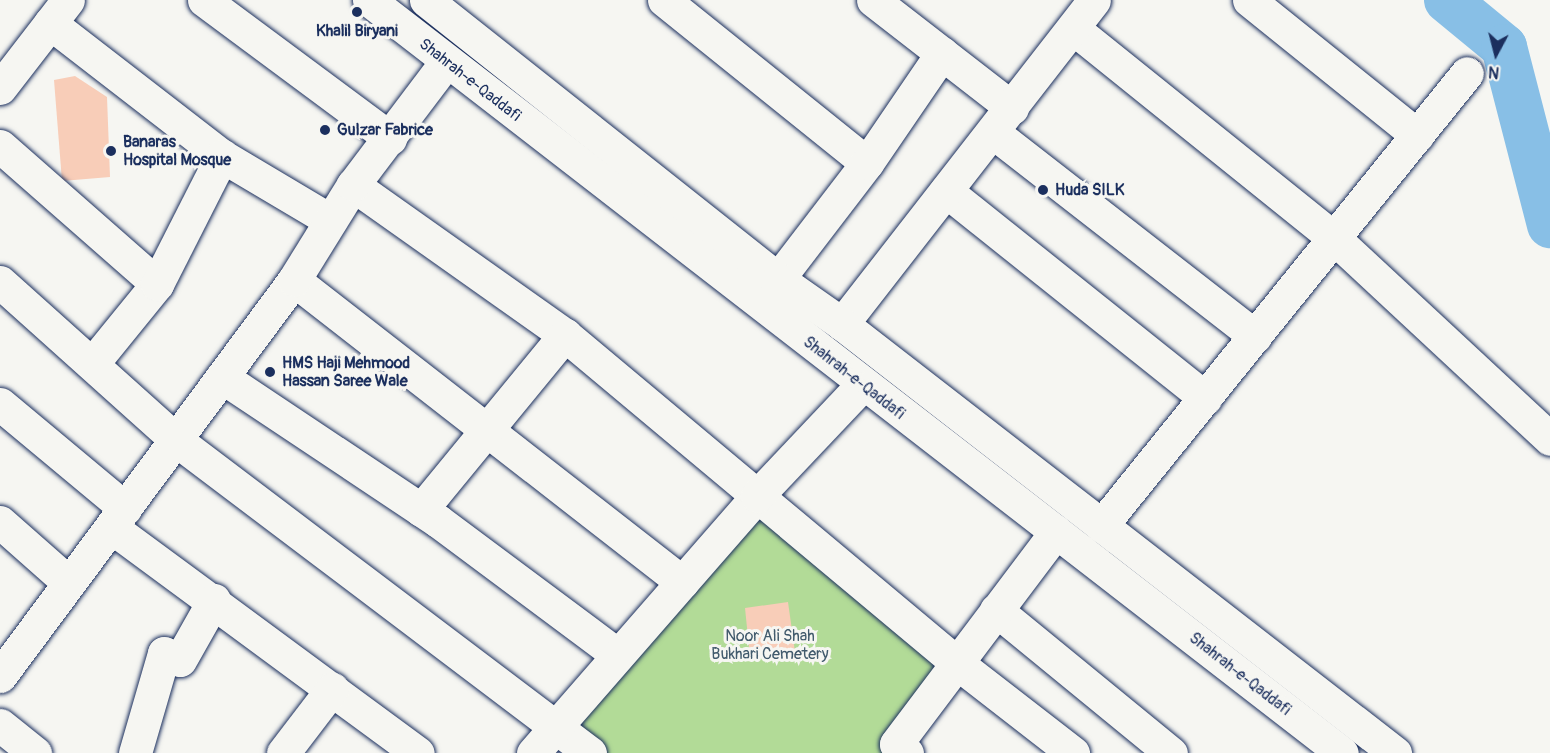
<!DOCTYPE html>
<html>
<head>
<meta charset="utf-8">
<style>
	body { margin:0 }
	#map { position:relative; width:1550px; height:753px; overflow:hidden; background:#f6f6f2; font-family:Pangolin,sans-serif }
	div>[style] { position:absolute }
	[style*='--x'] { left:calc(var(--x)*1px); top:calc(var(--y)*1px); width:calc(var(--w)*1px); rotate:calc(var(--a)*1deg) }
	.green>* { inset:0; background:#b2db97 }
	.river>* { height:46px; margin:-23px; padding:0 23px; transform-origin:23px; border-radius:23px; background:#88bfe6 }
	.building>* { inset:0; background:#f8cdb8 }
	.roads { filter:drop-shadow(0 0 2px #1b2f5e) drop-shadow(0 0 2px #1b2f5e) }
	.minor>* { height:33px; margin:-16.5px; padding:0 16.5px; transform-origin:16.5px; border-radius:16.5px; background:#f6f6f2 }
	.major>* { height:33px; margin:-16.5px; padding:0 16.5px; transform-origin:16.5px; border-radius:16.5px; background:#f6f6f2 }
	.dots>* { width:16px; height:16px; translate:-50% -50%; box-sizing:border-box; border:3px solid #f6f6f2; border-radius:50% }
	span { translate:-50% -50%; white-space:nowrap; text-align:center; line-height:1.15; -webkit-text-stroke:6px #f6f6f2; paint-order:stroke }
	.poi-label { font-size:16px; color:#1b2f5e; font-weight:700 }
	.left { translate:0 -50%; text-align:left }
	.street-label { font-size:16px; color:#1b2f5e }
	.park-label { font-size:16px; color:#415a6c }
	.north { position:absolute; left:1466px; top:24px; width:60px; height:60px; -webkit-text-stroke:4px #f6f6f2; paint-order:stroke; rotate:187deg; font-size:16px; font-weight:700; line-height:24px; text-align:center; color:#1b2f5e }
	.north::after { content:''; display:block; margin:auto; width:21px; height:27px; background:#1b2f5e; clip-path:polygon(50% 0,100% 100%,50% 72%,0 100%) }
</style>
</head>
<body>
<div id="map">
	<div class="green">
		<div style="clip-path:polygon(757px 496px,957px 662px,890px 753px,593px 753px,560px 726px)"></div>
	</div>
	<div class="river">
		<div style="--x:1447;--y:0;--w:74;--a:39.5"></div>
		<div style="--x:1504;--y:47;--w:184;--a:75.5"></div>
	</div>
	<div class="building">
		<div style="clip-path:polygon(75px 76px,107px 97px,110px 177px,62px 181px,54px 80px)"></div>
		<div style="clip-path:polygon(788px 602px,795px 652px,750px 657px,745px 608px)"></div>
	</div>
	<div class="roads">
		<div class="minor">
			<div style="--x:204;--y:0;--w:232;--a:36.6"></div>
			<div style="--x:664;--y:0;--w:260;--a:38.8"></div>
			<div style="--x:873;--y:0;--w:176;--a:37.8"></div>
			<div style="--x:1249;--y:0;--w:216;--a:38.8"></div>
			<div style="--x:50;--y:23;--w:217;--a:37.7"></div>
			<div style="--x:222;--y:156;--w:126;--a:30.7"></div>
			<div style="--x:1074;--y:29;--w:334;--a:38.8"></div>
			<div style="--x:1334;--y:238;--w:295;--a:42.9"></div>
			<div style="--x:0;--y:88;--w:111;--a:-52.3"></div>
			<div style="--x:994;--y:133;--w:331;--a:37.9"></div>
			<div style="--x:0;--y:146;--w:209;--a:41.3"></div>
			<div style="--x:353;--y:185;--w:260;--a:35.3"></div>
			<div style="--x:565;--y:335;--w:511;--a:39.92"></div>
			<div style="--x:957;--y:663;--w:147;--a:37.8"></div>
			<div style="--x:946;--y:191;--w:332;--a:38.6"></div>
			<div style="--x:778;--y:279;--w:146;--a:-52.5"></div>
			<div style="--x:867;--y:163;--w:133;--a:-55.7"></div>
			<div style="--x:294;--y:280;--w:492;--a:37.9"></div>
			<div style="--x:0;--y:282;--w:237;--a:41.9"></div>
			<div style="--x:176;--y:440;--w:519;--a:37.09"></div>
			<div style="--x:842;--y:324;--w:410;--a:-52.1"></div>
			<div style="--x:92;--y:364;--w:103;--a:-50.9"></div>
			<div style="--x:157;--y:284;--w:144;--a:-63.1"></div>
			<div style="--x:222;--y:377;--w:260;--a:33.7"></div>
			<div style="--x:438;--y:521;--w:224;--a:36.7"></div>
			<div style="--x:0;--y:404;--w:163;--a:39.8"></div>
			<div style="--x:421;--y:510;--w:227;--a:-50.6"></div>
			<div style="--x:0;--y:522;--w:92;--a:41.5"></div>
			<div style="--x:1101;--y:526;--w:582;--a:-51.06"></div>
			<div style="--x:111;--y:527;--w:381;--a:36.4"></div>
			<div style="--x:996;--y:610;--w:226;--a:39.3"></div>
			<div style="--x:0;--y:676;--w:493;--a:-53.4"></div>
			<div style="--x:294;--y:280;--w:112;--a:-58.2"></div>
			<div style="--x:353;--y:185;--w:154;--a:-52.9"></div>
			<div style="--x:0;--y:725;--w:45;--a:38.7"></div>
			<div style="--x:135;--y:753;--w:104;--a:-73.8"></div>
			<div style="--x:164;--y:653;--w:17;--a:24"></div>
			<div style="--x:180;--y:660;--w:69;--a:-60.5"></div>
			<div style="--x:283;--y:753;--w:81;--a:-52.6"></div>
			<div style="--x:533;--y:753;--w:341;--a:-48.9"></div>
			<div style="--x:757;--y:496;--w:153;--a:-46.6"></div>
			<div style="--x:907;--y:753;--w:14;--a:-141"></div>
			<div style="--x:896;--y:744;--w:266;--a:-53"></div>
		</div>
		<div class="major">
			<div style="--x:369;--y:0;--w:1230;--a:37.74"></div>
			<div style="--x:426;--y:0;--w:449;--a:38.4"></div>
			<div style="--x:778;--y:279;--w:78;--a:35.1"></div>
			<div style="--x:842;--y:324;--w:700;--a:37.8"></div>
		</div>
	</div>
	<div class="dots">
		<div style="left:357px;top:12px;background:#1b2f5e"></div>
		<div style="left:325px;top:130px;background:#1b2f5e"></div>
		<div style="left:111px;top:151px;background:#1b2f5e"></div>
		<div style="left:1043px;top:190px;background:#1b2f5e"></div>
		<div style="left:270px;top:372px;background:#1b2f5e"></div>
	</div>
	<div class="poi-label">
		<span style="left:357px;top:31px">Khalil Biryani</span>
		<span class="left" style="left:337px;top:130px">Gulzar Fabrice</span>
		<span class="left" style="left:123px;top:151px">Banaras<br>Hospital Mosque</span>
		<span class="left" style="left:1055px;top:190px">Huda SILK</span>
		<span class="left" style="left:282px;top:372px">HMS Haji Mehmood<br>Hassan Saree Wale</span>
	</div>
	<div class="street-label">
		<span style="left:470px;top:80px;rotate:38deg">Shahrah-e-Qaddafi</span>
		<span style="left:854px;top:378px;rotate:38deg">Shahrah-e-Qaddafi</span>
		<span style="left:1240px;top:674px;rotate:38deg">Shahrah-e-Qaddafi</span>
	</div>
	<div class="park-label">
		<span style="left:770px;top:645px">Noor Ali Shah<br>Bukhari Cemetery</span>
	</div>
	<div class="north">N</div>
</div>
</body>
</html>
